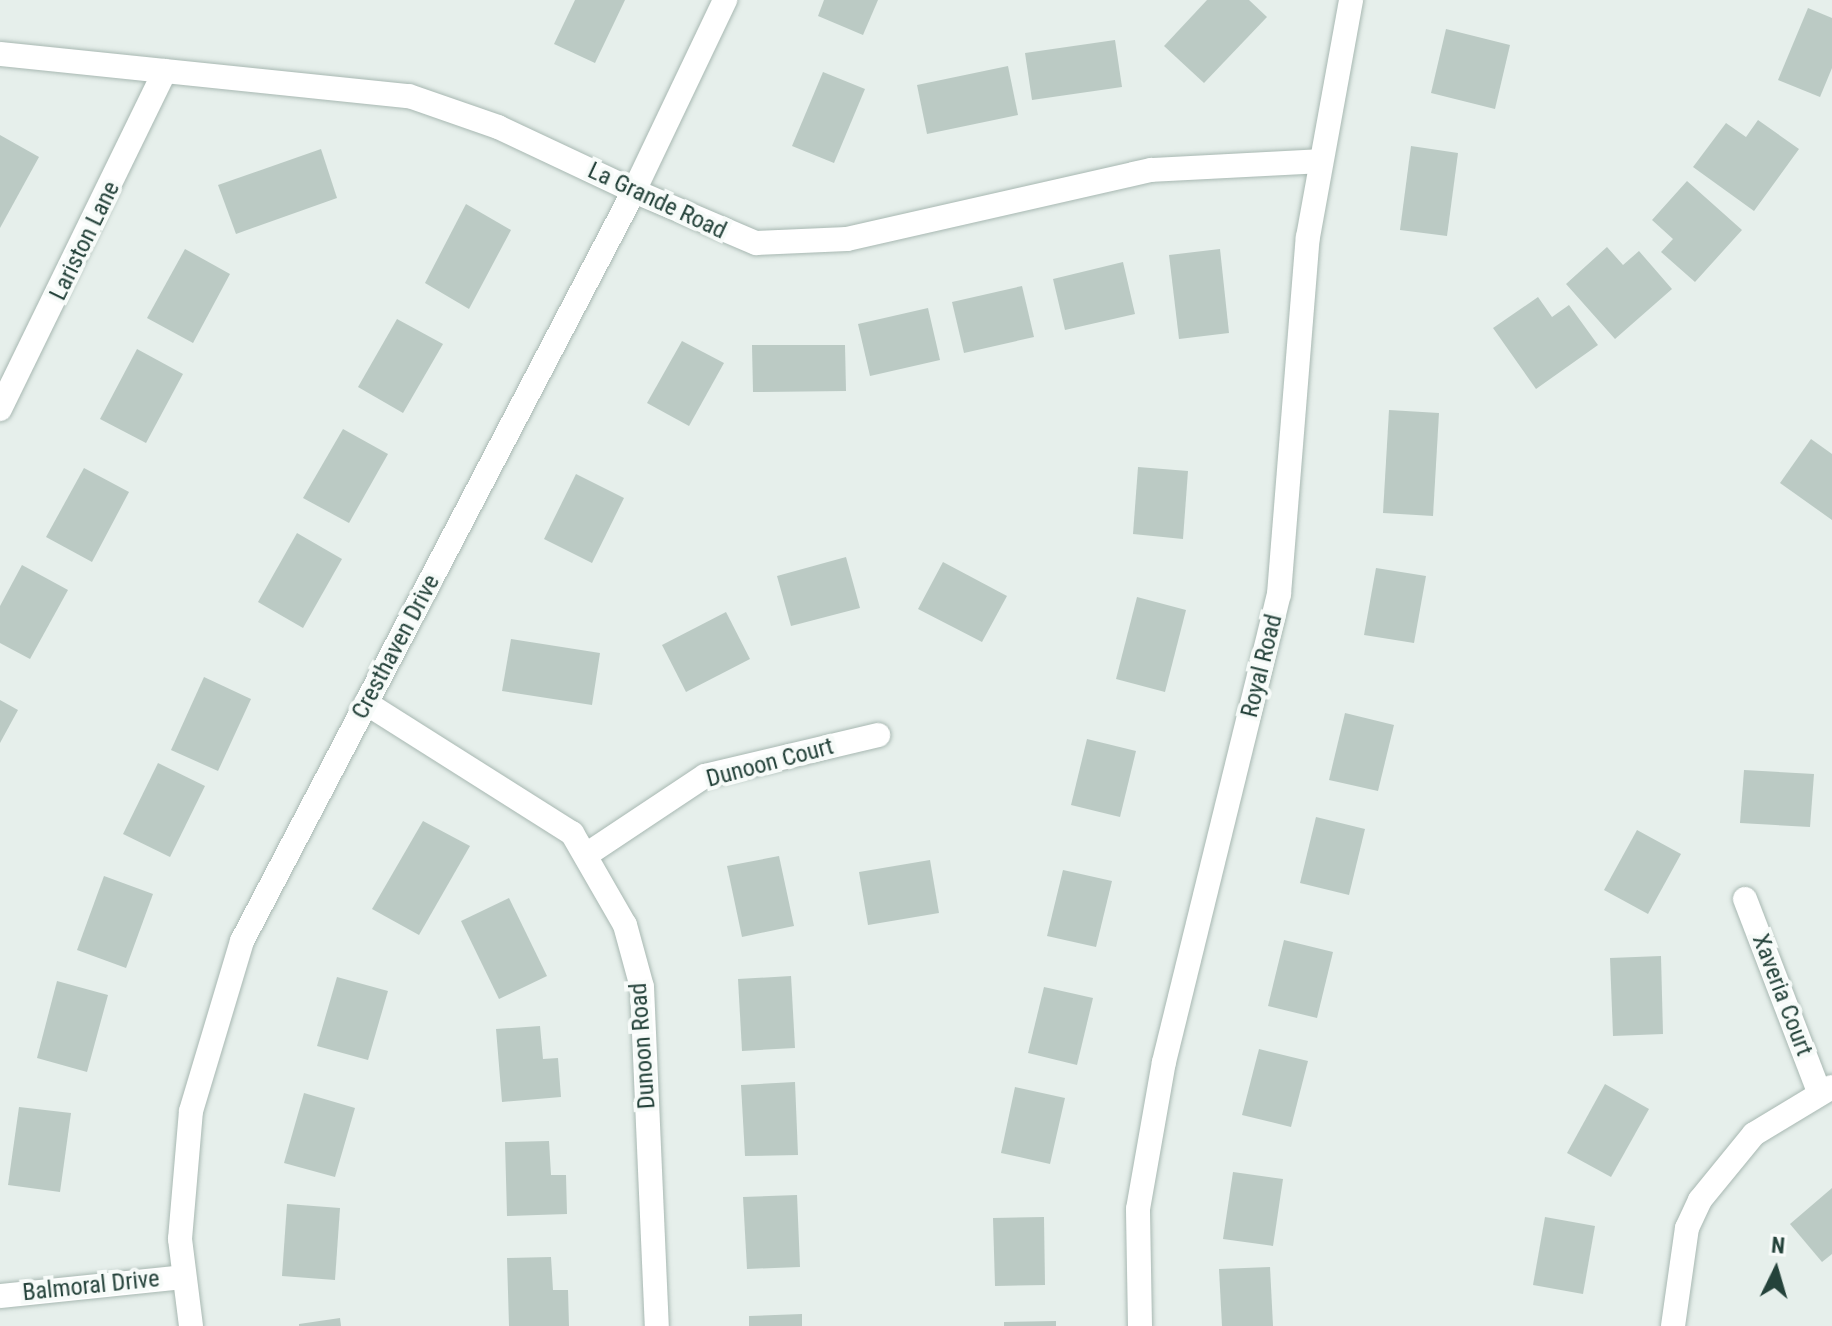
<!DOCTYPE html>
<html>
<head>
<meta charset="utf-8">
<style>
	body { margin:0 }
	#map { position:relative; width:1832px; height:1326px; overflow:hidden; background:#e6efeb; font-family:"Roboto Condensed",sans-serif }
	div>[style] { position:absolute }
	[style*='--x'] { left:calc(var(--x)*1px); top:calc(var(--y)*1px); width:calc(var(--w)*1px); rotate:calc(var(--a)*1deg) }
	.building>* { inset:0; background:#bbcac4 }
	.roads { filter:drop-shadow(0 0 2px #a8b8b2) drop-shadow(0 0 2px #a8b8b2) }
	.street>* { height:24px; margin:-12px; padding:0 12px; transform-origin:12px; border-radius:12px; background:#fff }
	.secondary>* { height:24px; margin:-12px; padding:0 12px; transform-origin:12px; border-radius:12px; background:#fff }
	span { translate:-50% -50%; white-space:nowrap; text-align:center; line-height:1.15; -webkit-text-stroke:8px #f7fbf9; paint-order:stroke }
	.street-label { font-size:24px; color:#24423a }
	.north { position:absolute; left:1736px; top:1230px; width:80px; height:80px; -webkit-text-stroke:6px #f7fbf9; paint-order:stroke; rotate:5deg; font-size:22px; font-weight:700; line-height:32px; text-align:center; color:#24423a }
	.north::after { content:''; display:block; margin:auto; width:28px; height:36px; background:#24423a; clip-path:polygon(50% 0,100% 100%,50% 72%,0 100%) }
</style>
</head>
<body>
<div id="map">
	<div class="building">
		<div style="clip-path:polygon(575px 0,625px 0,595px 63px,554px 44px)"></div>
		<div style="clip-path:polygon(824px 0,878px 0,863px 35px,818px 16px)"></div>
		<div style="clip-path:polygon(1207px 0,1249px 0,1267px 17px,1204px 83px,1164px 46px)"></div>
		<div style="clip-path:polygon(1808px 8px,1832px 18px,1832px 68px,1820px 97px,1778px 80px)"></div>
		<div style="clip-path:polygon(1446px 29px,1510px 45px,1495px 109px,1431px 93px)"></div>
		<div style="clip-path:polygon(1115px 40px,1122px 87px,1032px 100px,1025px 53px)"></div>
		<div style="clip-path:polygon(1008px 66px,1018px 115px,927px 134px,917px 85px)"></div>
		<div style="clip-path:polygon(823px 72px,865px 89px,834px 163px,792px 146px)"></div>
		<div style="clip-path:polygon(1758px 120px,1799px 149px,1754px 211px,1693px 167px,1726px 123px,1746px 137px)"></div>
		<div style="clip-path:polygon(0 135px,39px 157px,0 228px)"></div>
		<div style="clip-path:polygon(1411px 146px,1458px 153px,1447px 236px,1400px 230px)"></div>
		<div style="clip-path:polygon(321px 149px,337px 198px,236px 234px,218px 185px)"></div>
		<div style="clip-path:polygon(1687px 181px,1742px 230px,1695px 282px,1661px 252px,1673px 239px,1652px 220px)"></div>
		<div style="clip-path:polygon(466px 204px,511px 230px,469px 309px,425px 283px)"></div>
		<div style="clip-path:polygon(1607px 247px,1623px 265px,1639px 251px,1672px 289px,1615px 339px,1566px 284px)"></div>
		<div style="clip-path:polygon(185px 249px,230px 274px,193px 343px,147px 318px)"></div>
		<div style="clip-path:polygon(1220px 249px,1229px 333px,1179px 339px,1169px 255px)"></div>
		<div style="clip-path:polygon(1123px 262px,1135px 314px,1065px 330px,1053px 279px)"></div>
		<div style="clip-path:polygon(1022px 286px,1034px 337px,964px 353px,952px 302px)"></div>
		<div style="clip-path:polygon(1538px 297px,1552px 317px,1569px 305px,1598px 345px,1536px 389px,1493px 328px)"></div>
		<div style="clip-path:polygon(928px 308px,940px 360px,870px 376px,858px 324px)"></div>
		<div style="clip-path:polygon(397px 319px,443px 344px,403px 413px,358px 387px)"></div>
		<div style="clip-path:polygon(682px 341px,724px 363px,689px 426px,647px 403px)"></div>
		<div style="clip-path:polygon(752px 345px,845px 345px,846px 391px,753px 392px)"></div>
		<div style="clip-path:polygon(137px 349px,183px 374px,146px 443px,100px 419px)"></div>
		<div style="clip-path:polygon(1389px 410px,1439px 413px,1433px 516px,1383px 513px)"></div>
		<div style="clip-path:polygon(343px 429px,388px 454px,349px 523px,303px 498px)"></div>
		<div style="clip-path:polygon(1811px 439px,1832px 454px,1832px 520px,1780px 483px)"></div>
		<div style="clip-path:polygon(1138px 467px,1188px 471px,1183px 539px,1133px 534px)"></div>
		<div style="clip-path:polygon(84px 468px,129px 492px,92px 562px,46px 537px)"></div>
		<div style="clip-path:polygon(576px 474px,624px 498px,592px 563px,544px 539px)"></div>
		<div style="clip-path:polygon(297px 533px,342px 559px,303px 628px,258px 602px)"></div>
		<div style="clip-path:polygon(846px 557px,860px 608px,791px 626px,777px 576px)"></div>
		<div style="clip-path:polygon(943px 562px,1007px 596px,982px 642px,918px 609px)"></div>
		<div style="clip-path:polygon(22px 565px,68px 590px,30px 659px,0 643px,0 606px)"></div>
		<div style="clip-path:polygon(1376px 568px,1426px 576px,1414px 643px,1364px 635px)"></div>
		<div style="clip-path:polygon(1137px 597px,1186px 610px,1165px 692px,1116px 679px)"></div>
		<div style="clip-path:polygon(726px 612px,750px 659px,686px 692px,662px 645px)"></div>
		<div style="clip-path:polygon(511px 639px,600px 653px,592px 705px,502px 691px)"></div>
		<div style="clip-path:polygon(204px 677px,251px 699px,218px 771px,171px 750px)"></div>
		<div style="clip-path:polygon(0 700px,18px 710px,0 743px)"></div>
		<div style="clip-path:polygon(1345px 713px,1394px 725px,1378px 791px,1329px 780px)"></div>
		<div style="clip-path:polygon(1087px 739px,1136px 751px,1120px 817px,1071px 805px)"></div>
		<div style="clip-path:polygon(158px 763px,205px 786px,170px 857px,123px 834px)"></div>
		<div style="clip-path:polygon(1744px 770px,1814px 774px,1810px 827px,1740px 823px)"></div>
		<div style="clip-path:polygon(1316px 817px,1365px 829px,1349px 895px,1300px 883px)"></div>
		<div style="clip-path:polygon(423px 821px,470px 846px,419px 935px,372px 909px)"></div>
		<div style="clip-path:polygon(1637px 830px,1681px 854px,1648px 914px,1604px 890px)"></div>
		<div style="clip-path:polygon(779px 856px,794px 926px,742px 937px,727px 866px)"></div>
		<div style="clip-path:polygon(930px 860px,939px 913px,868px 925px,859px 872px)"></div>
		<div style="clip-path:polygon(1063px 870px,1112px 881px,1096px 947px,1047px 936px)"></div>
		<div style="clip-path:polygon(104px 876px,153px 894px,126px 968px,77px 950px)"></div>
		<div style="clip-path:polygon(509px 898px,547px 976px,499px 999px,461px 921px)"></div>
		<div style="clip-path:polygon(1284px 940px,1333px 952px,1317px 1018px,1268px 1006px)"></div>
		<div style="clip-path:polygon(1661px 956px,1663px 1034px,1613px 1036px,1610px 958px)"></div>
		<div style="clip-path:polygon(791px 976px,795px 1048px,742px 1051px,738px 979px)"></div>
		<div style="clip-path:polygon(337px 977px,388px 991px,368px 1060px,317px 1046px)"></div>
		<div style="clip-path:polygon(57px 981px,108px 995px,87px 1072px,37px 1058px)"></div>
		<div style="clip-path:polygon(1044px 987px,1093px 998px,1077px 1065px,1028px 1053px)"></div>
		<div style="clip-path:polygon(540px 1026px,543px 1059px,558px 1058px,561px 1097px,502px 1102px,496px 1029px)"></div>
		<div style="clip-path:polygon(1259px 1049px,1308px 1061px,1291px 1127px,1242px 1115px)"></div>
		<div style="clip-path:polygon(795px 1082px,798px 1155px,745px 1156px,741px 1085px)"></div>
		<div style="clip-path:polygon(1605px 1084px,1649px 1109px,1611px 1177px,1567px 1153px)"></div>
		<div style="clip-path:polygon(1015px 1087px,1065px 1098px,1050px 1164px,1001px 1153px)"></div>
		<div style="clip-path:polygon(304px 1093px,355px 1108px,335px 1177px,284px 1163px)"></div>
		<div style="clip-path:polygon(19px 1107px,71px 1113px,60px 1192px,8px 1185px)"></div>
		<div style="clip-path:polygon(549px 1141px,551px 1175px,566px 1175px,567px 1214px,507px 1216px,505px 1142px)"></div>
		<div style="clip-path:polygon(1233px 1172px,1283px 1179px,1273px 1246px,1223px 1239px)"></div>
		<div style="clip-path:polygon(1832px 1188px,1832px 1254px,1822px 1262px,1790px 1224px)"></div>
		<div style="clip-path:polygon(797px 1195px,800px 1267px,747px 1269px,743px 1197px)"></div>
		<div style="clip-path:polygon(287px 1204px,340px 1208px,335px 1280px,282px 1276px)"></div>
		<div style="clip-path:polygon(1044px 1217px,1045px 1285px,995px 1286px,993px 1218px)"></div>
		<div style="clip-path:polygon(1545px 1217px,1595px 1226px,1583px 1294px,1533px 1285px)"></div>
		<div style="clip-path:polygon(551px 1257px,553px 1290px,568px 1290px,569px 1326px,509px 1326px,507px 1258px)"></div>
		<div style="clip-path:polygon(1270px 1267px,1273px 1326px,1222px 1326px,1219px 1269px)"></div>
		<div style="clip-path:polygon(802px 1314px,802px 1326px,749px 1326px,749px 1316px)"></div>
		<div style="clip-path:polygon(340px 1318px,341px 1326px,299px 1326px,299px 1324px)"></div>
		<div style="clip-path:polygon(1056px 1321px,1056px 1326px,1004px 1326px,1004px 1322px)"></div>
	</div>
	<div class="roads">
		<div class="street">
			<div style="--x:0;--y:409;--w:376;--a:-64"></div>
			<div style="--x:366;--y:703;--w:244;--a:32.3"></div>
			<div style="--x:572;--y:833;--w:106;--a:60.1"></div>
			<div style="--x:625;--y:925;--w:64;--a:74.7"></div>
			<div style="--x:642;--y:987;--w:339;--a:87.5"></div>
			<div style="--x:586;--y:855;--w:143;--a:-33.6"></div>
			<div style="--x:705;--y:776;--w:178;--a:-13.3"></div>
			<div style="--x:1745;--y:899;--w:207;--a:69"></div>
			<div style="--x:0;--y:1296;--w:184;--a:-5.9"></div>
			<div style="--x:191;--y:1326;--w:88;--a:-97.2"></div>
			<div style="--x:180;--y:1239;--w:128;--a:-85.1"></div>
			<div style="--x:191;--y:1111;--w:177;--a:-73.3"></div>
			<div style="--x:242;--y:941;--w:846;--a:-62.41"></div>
			<div style="--x:634;--y:191;--w:133;--a:23.1"></div>
			<div style="--x:756;--y:243;--w:91;--a:-2.5"></div>
			<div style="--x:847;--y:239;--w:312;--a:-12.8"></div>
			<div style="--x:1151;--y:170;--w:170;--a:-3"></div>
			<div style="--x:1140;--y:1326;--w:117;--a:-91"></div>
			<div style="--x:1138;--y:1209;--w:149;--a:-80"></div>
			<div style="--x:1164;--y:1062;--w:482;--a:-76.2"></div>
			<div style="--x:1279;--y:594;--w:358;--a:-85.4"></div>
			<div style="--x:1308;--y:237;--w:241;--a:-79.7"></div>
			<div style="--x:1673;--y:1326;--w:99;--a:-81.9"></div>
			<div style="--x:1687;--y:1228;--w:31;--a:-65"></div>
			<div style="--x:1700;--y:1200;--w:85;--a:-50.7"></div>
			<div style="--x:1754;--y:1134;--w:91;--a:-31.1"></div>
		</div>
		<div class="secondary">
			<div style="--x:0;--y:54;--w:411;--a:5.9"></div>
			<div style="--x:409;--y:96;--w:94;--a:19.2"></div>
			<div style="--x:498;--y:127;--w:150;--a:25.2"></div>
			<div style="--x:634;--y:191;--w:212;--a:-64.5"></div>
		</div>
	</div>
	<div class="street-label">
		<span style="left:657px;top:201px;rotate:25deg">La Grande Road</span>
		<span style="left:85px;top:241px;rotate:-64deg">Lariston Lane</span>
		<span style="left:396px;top:647px;rotate:-62deg">Cresthaven Drive</span>
		<span style="left:1262px;top:666px;rotate:-76deg">Royal Road</span>
		<span style="left:770px;top:763px;rotate:-15deg">Dunoon Court</span>
		<span style="left:1782px;top:995px;rotate:69deg">Xaveria Court</span>
		<span style="left:643px;top:1046px;rotate:-94deg">Dunoon Road</span>
		<span style="left:91px;top:1286px;rotate:-6deg">Balmoral Drive</span>
	</div>
	<div class="north">N</div>
</div>
</body>
</html>
